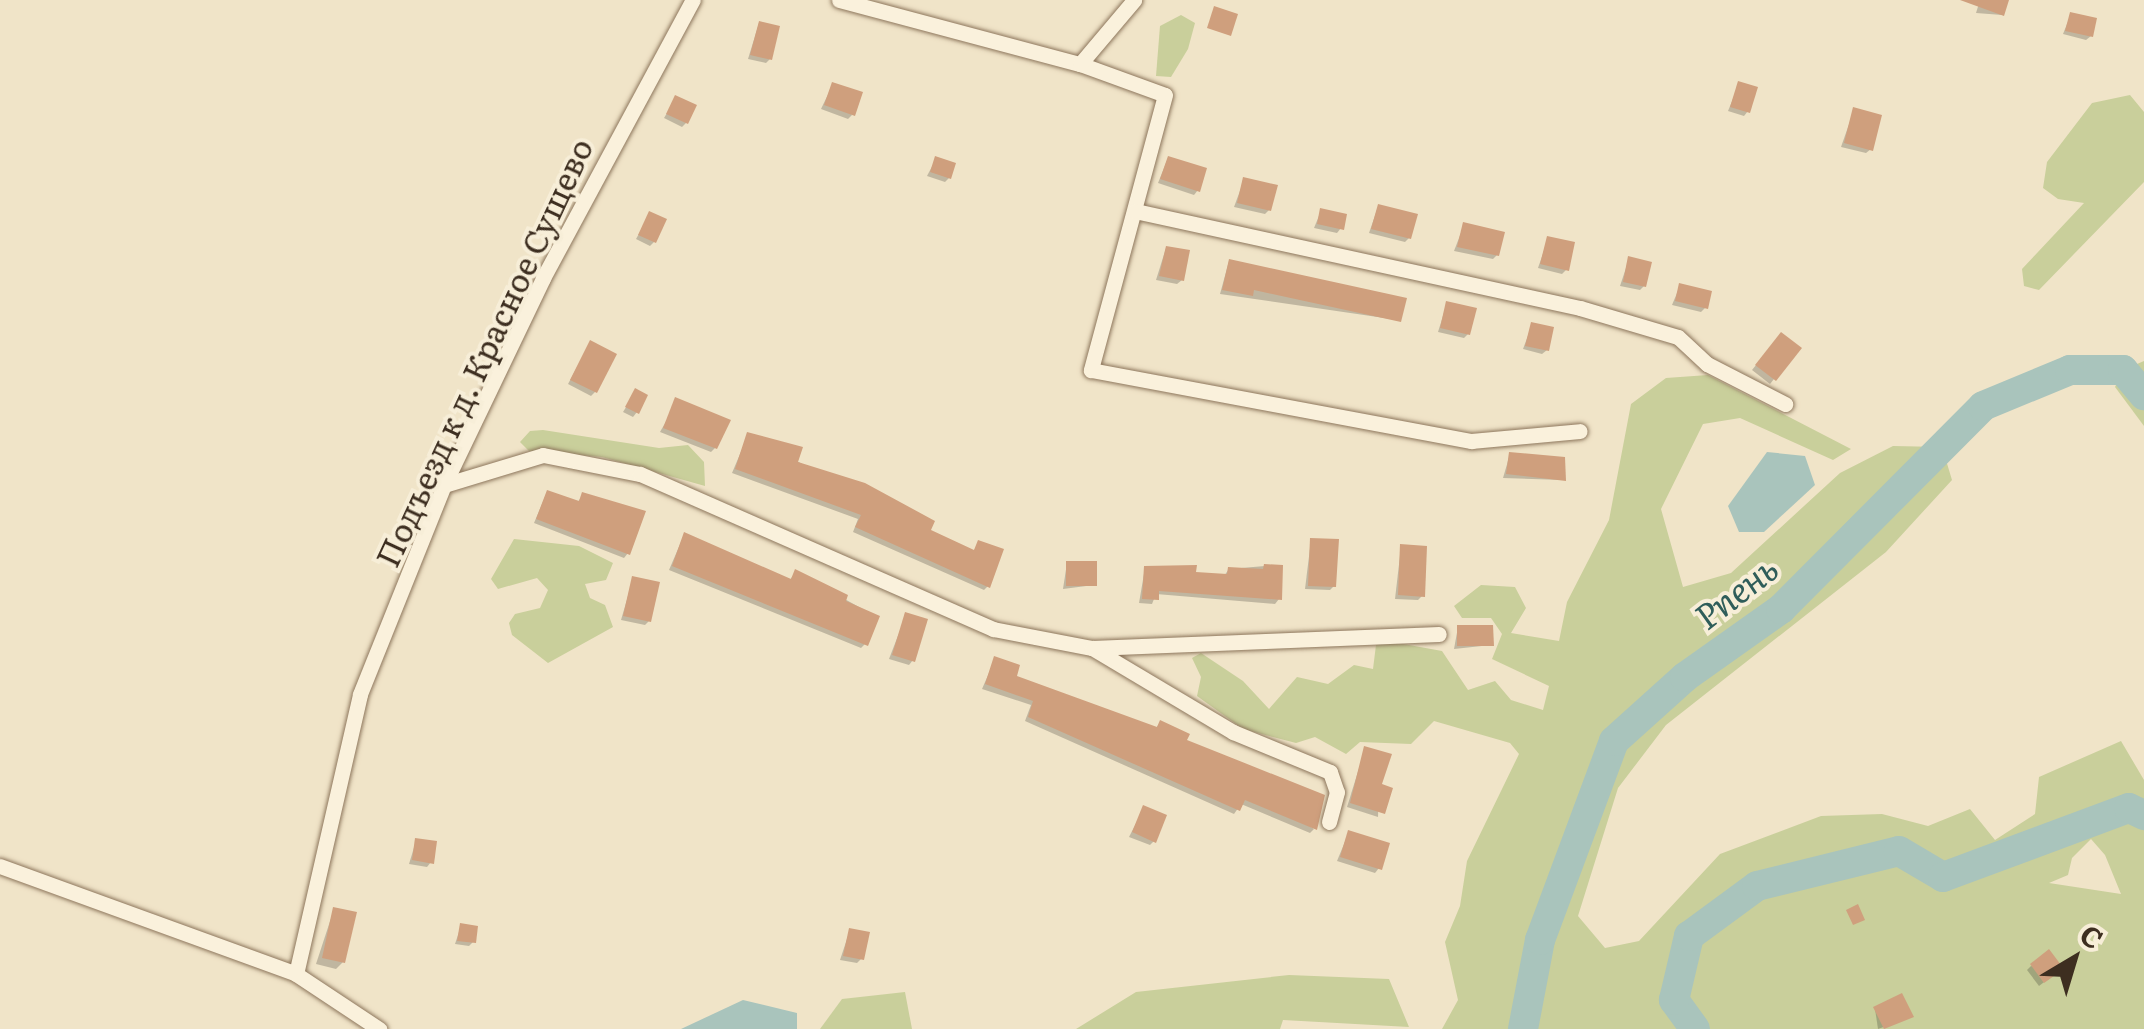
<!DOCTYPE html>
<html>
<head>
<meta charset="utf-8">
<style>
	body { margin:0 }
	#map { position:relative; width:2144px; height:1029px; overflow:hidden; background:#f0e4c8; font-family:Literata,serif }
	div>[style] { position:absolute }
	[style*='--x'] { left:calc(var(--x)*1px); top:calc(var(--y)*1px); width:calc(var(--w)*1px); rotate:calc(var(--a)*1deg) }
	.green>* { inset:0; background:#c9cf9b }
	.water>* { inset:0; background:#a9c4bc }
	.shadow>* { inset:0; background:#0003 }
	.river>* { height:30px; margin:-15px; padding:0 15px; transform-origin:15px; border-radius:15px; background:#a9c4bc }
	.building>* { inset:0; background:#cf9f7d }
	.roads { filter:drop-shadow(0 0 2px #8d765c) drop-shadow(0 0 2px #8d765c) }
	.minor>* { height:15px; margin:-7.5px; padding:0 7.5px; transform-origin:7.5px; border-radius:7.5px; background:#faf1dc }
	span { translate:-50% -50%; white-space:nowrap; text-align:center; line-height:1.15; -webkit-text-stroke:8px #f7eed8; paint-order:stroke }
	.street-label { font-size:32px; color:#3d2e20 }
	.water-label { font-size:35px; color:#2f5d5a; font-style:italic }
	.north { position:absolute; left:2024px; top:909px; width:100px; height:100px; -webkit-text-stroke:8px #f7eed8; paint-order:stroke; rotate:38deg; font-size:28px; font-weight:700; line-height:40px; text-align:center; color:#3d2e20 }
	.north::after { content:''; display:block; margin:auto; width:35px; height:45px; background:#3d2e20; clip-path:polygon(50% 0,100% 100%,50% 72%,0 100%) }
</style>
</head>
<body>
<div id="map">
	<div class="green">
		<div style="clip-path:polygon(1181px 15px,1195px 23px,1188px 49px,1171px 77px,1156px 76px,1160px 26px)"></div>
		<div style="clip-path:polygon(2130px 95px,2144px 112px,2144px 182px,2039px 290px,2024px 286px,2022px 269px,2084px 203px,2058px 199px,2043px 188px,2047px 162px,2092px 103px)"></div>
		<div style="clip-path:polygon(2144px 361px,2144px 426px,2115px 387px,2123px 370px)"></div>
		<div style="clip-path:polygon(evenodd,1708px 375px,1851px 449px,1833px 460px,1740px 418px,1703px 424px,1661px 509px,1683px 587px,1731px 573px,1840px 473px,1893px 446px,1942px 447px,1952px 480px,1886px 552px,1666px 725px,1618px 788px,1578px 916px,1605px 948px,1639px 941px,1720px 854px,1821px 816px,1882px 814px,1928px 826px,1970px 809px,1995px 840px,2035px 814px,2039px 777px,2121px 741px,2144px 780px,2144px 1029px,1442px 1029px,1458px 1000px,1445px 942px,1460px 906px,1467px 861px,1519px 754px,1510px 743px,1434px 721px,1411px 744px,1360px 742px,1346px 754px,1315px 737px,1296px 743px,1243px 729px,1197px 696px,1201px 677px,1192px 658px,1201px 653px,1243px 681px,1269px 709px,1297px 677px,1328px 684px,1354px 665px,1373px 669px,1376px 645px,1387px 641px,1442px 651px,1468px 690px,1495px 681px,1511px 700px,1543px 710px,1549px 686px,1492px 659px,1502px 634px,1491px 618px,1462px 618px,1454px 606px,1481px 585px,1515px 587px,1526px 608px,1511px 633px,1559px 641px,1567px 602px,1609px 520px,1631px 404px,1666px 378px,1708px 375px,2091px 839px,2105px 855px,2121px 894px,2049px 883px,2068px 875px,2072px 858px,2091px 839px)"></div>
		<div style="clip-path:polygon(543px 430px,659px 448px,688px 445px,704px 462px,705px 486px,602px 457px,529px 451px,520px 442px,530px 431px)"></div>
		<div style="clip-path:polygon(514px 539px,579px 546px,613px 563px,606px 580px,585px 584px,590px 598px,605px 605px,613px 627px,548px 663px,512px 635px,509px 623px,515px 614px,540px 608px,548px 590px,537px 578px,498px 589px,491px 579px)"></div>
		<div style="clip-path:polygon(1289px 975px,1389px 979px,1409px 1027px,1283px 1020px,1280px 1029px,1076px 1029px,1136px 992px)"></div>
		<div style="clip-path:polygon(905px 992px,912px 1029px,820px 1029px,842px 999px)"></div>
	</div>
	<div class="water">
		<div style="clip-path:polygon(1767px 452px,1805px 456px,1815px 485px,1764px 532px,1739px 532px,1728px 506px)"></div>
		<div style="clip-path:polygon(743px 1000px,797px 1013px,797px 1029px,681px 1029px)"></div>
	</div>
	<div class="shadow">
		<div style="clip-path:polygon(1980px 0,2006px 0,2002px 15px,1976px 13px)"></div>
		<div style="clip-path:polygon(2071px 14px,2091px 36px,2086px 40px,2063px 34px)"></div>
		<div style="clip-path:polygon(759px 23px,770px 59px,766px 63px,748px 59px)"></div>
		<div style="clip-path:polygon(833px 84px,852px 115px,848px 119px,821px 109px)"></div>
		<div style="clip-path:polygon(1739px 84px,1748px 111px,1744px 116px,1728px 111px)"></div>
		<div style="clip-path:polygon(676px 98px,686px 123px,682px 127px,664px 118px)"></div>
		<div style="clip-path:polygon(1854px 110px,1871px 149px,1866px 153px,1841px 147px)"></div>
		<div style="clip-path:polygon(1168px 158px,1198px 190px,1194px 195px,1158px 183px)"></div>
		<div style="clip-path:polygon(936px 159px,949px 178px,945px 182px,927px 176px)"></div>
		<div style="clip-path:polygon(1244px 180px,1269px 210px,1265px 214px,1234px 207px)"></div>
		<div style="clip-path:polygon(1378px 207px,1409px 238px,1405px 242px,1369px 233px)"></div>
		<div style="clip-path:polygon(1321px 211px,1341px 228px,1337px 233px,1314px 228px)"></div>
		<div style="clip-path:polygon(650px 214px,654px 242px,650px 246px,636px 239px)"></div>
		<div style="clip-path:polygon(1464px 225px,1497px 255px,1493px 259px,1454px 251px)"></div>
		<div style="clip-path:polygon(1548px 239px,1566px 270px,1562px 274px,1538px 268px)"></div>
		<div style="clip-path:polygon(1166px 248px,1182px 280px,1177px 284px,1156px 280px)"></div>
		<div style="clip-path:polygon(1629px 259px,1644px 286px,1640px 290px,1620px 286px)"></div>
		<div style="clip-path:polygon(1229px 261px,1398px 320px,1220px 294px)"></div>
		<div style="clip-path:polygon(1680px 286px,1705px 308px,1701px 312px,1672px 305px)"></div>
		<div style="clip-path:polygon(1447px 303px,1468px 334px,1464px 338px,1438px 332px)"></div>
		<div style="clip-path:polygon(1532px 325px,1547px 350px,1542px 354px,1523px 349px)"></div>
		<div style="clip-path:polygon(1777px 339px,1798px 349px,1770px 384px,1752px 370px)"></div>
		<div style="clip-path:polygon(590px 343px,595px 392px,591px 396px,568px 384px)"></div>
		<div style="clip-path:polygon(636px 391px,637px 412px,633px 417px,623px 412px)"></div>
		<div style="clip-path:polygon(676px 404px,715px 448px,711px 452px,660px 432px)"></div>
		<div style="clip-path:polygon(748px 435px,928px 531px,973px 552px,979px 543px,988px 586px,984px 590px,853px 532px,858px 519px,732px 473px)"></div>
		<div style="clip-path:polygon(1510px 454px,1563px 480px,1503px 478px)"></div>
		<div style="clip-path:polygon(547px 492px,577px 503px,583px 495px,628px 553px,624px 558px,534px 523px)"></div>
		<div style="clip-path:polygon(684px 535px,789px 581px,796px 572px,877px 617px,865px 644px,861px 648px,669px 570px)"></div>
		<div style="clip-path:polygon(1311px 540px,1334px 586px,1330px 590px,1305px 589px)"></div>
		<div style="clip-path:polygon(1401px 547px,1422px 596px,1418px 600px,1395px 599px)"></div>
		<div style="clip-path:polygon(1067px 563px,1094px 585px,1063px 589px)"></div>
		<div style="clip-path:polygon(1265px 566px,1279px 599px,1275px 604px,1156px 594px,1152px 604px,1139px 603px,1145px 568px,1224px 576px,1229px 569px)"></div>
		<div style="clip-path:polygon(633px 579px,649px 621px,645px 625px,621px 620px)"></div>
		<div style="clip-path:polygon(906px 615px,913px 660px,909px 665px,889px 659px)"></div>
		<div style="clip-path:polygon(1458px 627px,1491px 645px,1454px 649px)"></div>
		<div style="clip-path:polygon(995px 659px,1013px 677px,1155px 729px,1160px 723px,1314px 829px,1310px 833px,1241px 804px,1234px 814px,1025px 721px,1031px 705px,982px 689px)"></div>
		<div style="clip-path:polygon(1365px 749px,1379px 786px,1378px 817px,1347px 807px)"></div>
		<div style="clip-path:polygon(1144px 808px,1154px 841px,1150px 845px,1129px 837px)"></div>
		<div style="clip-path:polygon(1349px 832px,1379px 868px,1375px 873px,1337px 861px)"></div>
		<div style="clip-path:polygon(416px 841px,431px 862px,427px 867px,409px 864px)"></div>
		<div style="clip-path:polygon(334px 909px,343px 962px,336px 969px,316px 964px)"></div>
		<div style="clip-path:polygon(461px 926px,473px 942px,469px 946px,455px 944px)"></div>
		<div style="clip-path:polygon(850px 930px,861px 959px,857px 963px,840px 960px)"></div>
		<div style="clip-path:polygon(2031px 966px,2056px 973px,2039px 986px,2027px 970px)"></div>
		<div style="clip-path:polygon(1875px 1009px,1911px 1017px,1878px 1029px)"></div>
	</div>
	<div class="river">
		<div style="--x:1523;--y:1029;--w:91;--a:-79.2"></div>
		<div style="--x:1540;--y:940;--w:212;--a:-69.6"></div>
		<div style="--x:1614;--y:741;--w:96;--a:-42"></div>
		<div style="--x:1685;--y:677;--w:118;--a:-35.3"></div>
		<div style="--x:1781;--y:609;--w:286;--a:-45.1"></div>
		<div style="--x:1983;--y:406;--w:94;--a:-22.5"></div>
		<div style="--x:2070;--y:370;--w:53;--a:0"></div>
		<div style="--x:2123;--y:370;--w:33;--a:50"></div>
		<div style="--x:1695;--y:1029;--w:36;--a:-126"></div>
		<div style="--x:1674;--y:1000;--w:66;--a:-76.8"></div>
		<div style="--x:1689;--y:936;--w:84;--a:-36.3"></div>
		<div style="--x:1757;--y:886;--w:146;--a:-13.8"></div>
		<div style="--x:1899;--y:851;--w:51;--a:30.6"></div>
		<div style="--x:1943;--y:877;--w:198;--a:-20.4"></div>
		<div style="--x:2129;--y:808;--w:17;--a:25"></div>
	</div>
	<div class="building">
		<div style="clip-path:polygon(1960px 0,2009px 0,2004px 16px)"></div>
		<div style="clip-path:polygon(1214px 6px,1238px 14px,1231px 36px,1207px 28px)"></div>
		<div style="clip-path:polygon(2070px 12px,2097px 18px,2093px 37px,2065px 31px)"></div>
		<div style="clip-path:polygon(759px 21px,780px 26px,772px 60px,750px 55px)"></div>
		<div style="clip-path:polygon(1738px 81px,1758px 87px,1750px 113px,1730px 107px)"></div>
		<div style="clip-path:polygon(832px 82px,863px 92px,855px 116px,824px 105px)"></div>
		<div style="clip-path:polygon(675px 95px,697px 105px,688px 124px,666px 114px)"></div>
		<div style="clip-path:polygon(1853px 107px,1882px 115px,1873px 151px,1844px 143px)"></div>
		<div style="clip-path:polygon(935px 156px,956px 163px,951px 179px,930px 172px)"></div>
		<div style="clip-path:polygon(1168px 156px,1207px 168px,1200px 192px,1160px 179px)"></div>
		<div style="clip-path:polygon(1243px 177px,1278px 185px,1271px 211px,1237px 203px)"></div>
		<div style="clip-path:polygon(1378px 204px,1418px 214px,1411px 239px,1371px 229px)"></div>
		<div style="clip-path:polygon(1320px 208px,1347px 214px,1344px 230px,1317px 224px)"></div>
		<div style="clip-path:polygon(649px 211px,667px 219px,656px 243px,638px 235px)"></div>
		<div style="clip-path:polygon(1463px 222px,1505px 232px,1499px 256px,1457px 247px)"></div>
		<div style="clip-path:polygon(1547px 236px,1575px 242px,1569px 271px,1540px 264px)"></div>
		<div style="clip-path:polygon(1166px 246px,1190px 250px,1184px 281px,1159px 276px)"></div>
		<div style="clip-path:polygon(1628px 256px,1652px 262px,1646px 287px,1623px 282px)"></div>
		<div style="clip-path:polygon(1229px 259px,1407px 298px,1401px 322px,1254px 290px,1253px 296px,1222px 290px)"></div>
		<div style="clip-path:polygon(1679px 283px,1712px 291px,1708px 309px,1675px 301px)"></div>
		<div style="clip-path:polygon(1446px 301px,1477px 308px,1470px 335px,1440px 328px)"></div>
		<div style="clip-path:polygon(1531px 322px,1554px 327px,1549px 351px,1525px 346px)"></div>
		<div style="clip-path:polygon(1781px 332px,1802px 348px,1776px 381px,1755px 365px)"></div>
		<div style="clip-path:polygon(590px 340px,617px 354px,597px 393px,570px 380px)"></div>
		<div style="clip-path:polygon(635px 388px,648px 395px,639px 414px,625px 407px)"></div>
		<div style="clip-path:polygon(675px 397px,731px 420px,717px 449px,663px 428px)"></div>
		<div style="clip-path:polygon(747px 432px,803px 447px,798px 462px,865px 483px,935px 521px,931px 530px,974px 550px,978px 540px,1004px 549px,990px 588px,855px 527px,861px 515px,735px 469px)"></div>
		<div style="clip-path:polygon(1509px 452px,1565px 457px,1566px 481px,1506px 474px)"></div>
		<div style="clip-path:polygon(547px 490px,579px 501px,582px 492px,646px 511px,630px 555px,536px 519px)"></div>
		<div style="clip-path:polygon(684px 532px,791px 579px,795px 569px,848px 595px,846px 601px,880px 616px,868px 646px,672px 566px)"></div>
		<div style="clip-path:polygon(1310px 538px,1339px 539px,1336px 587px,1308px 586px)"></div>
		<div style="clip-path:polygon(1400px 544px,1427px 546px,1425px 597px,1398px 595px)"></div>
		<div style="clip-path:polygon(1066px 561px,1097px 561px,1097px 586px,1066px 586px)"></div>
		<div style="clip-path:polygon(1264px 564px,1283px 565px,1282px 600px,1159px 591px,1159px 600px,1142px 599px,1144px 566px,1197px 565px,1196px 572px,1227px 574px,1228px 567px,1263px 569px)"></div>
		<div style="clip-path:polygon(632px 576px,660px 582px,651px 622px,623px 616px)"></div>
		<div style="clip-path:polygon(905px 612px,928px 619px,915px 662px,892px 655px)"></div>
		<div style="clip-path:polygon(1457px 625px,1493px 625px,1494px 646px,1457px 646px)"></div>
		<div style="clip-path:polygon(994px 656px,1020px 665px,1017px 676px,1157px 727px,1160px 720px,1190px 734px,1187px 740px,1325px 795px,1317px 830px,1245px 800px,1240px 811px,1028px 717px,1033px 701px,985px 684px)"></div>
		<div style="clip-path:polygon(1364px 746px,1392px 754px,1382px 784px,1393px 788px,1385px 814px,1350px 803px)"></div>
		<div style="clip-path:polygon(1143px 805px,1167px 815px,1156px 843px,1132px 832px)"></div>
		<div style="clip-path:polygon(1348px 830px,1390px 843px,1382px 870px,1340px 857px)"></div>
		<div style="clip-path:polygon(415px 838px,437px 841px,434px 864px,412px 860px)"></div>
		<div style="clip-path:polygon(1858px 904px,1865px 920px,1853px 925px,1846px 910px)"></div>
		<div style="clip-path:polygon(333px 907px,357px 912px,345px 963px,322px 958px)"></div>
		<div style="clip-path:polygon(460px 923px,478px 926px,476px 943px,457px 941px)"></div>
		<div style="clip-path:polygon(849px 928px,870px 932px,864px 960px,843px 956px)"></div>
		<div style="clip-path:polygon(2049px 949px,2064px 969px,2044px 983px,2030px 964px)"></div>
		<div style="clip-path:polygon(1902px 993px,1914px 1017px,1884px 1029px,1873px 1007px)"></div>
	</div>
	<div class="roads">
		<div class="minor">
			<div style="--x:839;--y:0;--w:249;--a:14.9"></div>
			<div style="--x:1080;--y:64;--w:90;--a:20"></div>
			<div style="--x:1165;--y:95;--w:285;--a:105.1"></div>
			<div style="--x:1091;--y:370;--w:387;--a:10.6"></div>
			<div style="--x:1471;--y:441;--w:109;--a:-5.2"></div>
			<div style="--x:1080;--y:64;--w:84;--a:-49.8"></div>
			<div style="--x:1135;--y:211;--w:455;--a:12.3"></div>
			<div style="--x:1580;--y:308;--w:102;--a:16.5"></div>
			<div style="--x:1678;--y:337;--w:40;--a:43"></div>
			<div style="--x:1707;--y:364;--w:88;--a:27.1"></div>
			<div style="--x:444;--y:485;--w:103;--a:-16.9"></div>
			<div style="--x:543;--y:455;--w:99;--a:11.1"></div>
			<div style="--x:640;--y:474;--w:386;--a:23.7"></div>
			<div style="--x:993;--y:629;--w:101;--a:10.9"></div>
			<div style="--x:1092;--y:648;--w:347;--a:-2.3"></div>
			<div style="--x:1092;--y:648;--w:164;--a:30.8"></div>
			<div style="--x:1233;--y:732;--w:105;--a:22.4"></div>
			<div style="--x:1330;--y:772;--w:21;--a:71"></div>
			<div style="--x:1337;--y:792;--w:31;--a:105"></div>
			<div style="--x:0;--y:866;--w:315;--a:20"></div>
			<div style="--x:296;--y:974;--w:100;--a:33.5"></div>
			<div style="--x:296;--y:974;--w:287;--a:-77.1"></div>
			<div style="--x:360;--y:694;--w:225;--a:-68.1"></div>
			<div style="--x:444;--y:485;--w:229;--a:-64.4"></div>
			<div style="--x:543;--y:278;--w:316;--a:-61.7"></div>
		</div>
	</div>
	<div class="street-label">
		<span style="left:483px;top:352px;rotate:-65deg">Подъезд к д. Красное Сущево</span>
	</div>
	<div class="water-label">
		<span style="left:1735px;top:591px;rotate:-38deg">Рпень</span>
	</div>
	<div class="north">С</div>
</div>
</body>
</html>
